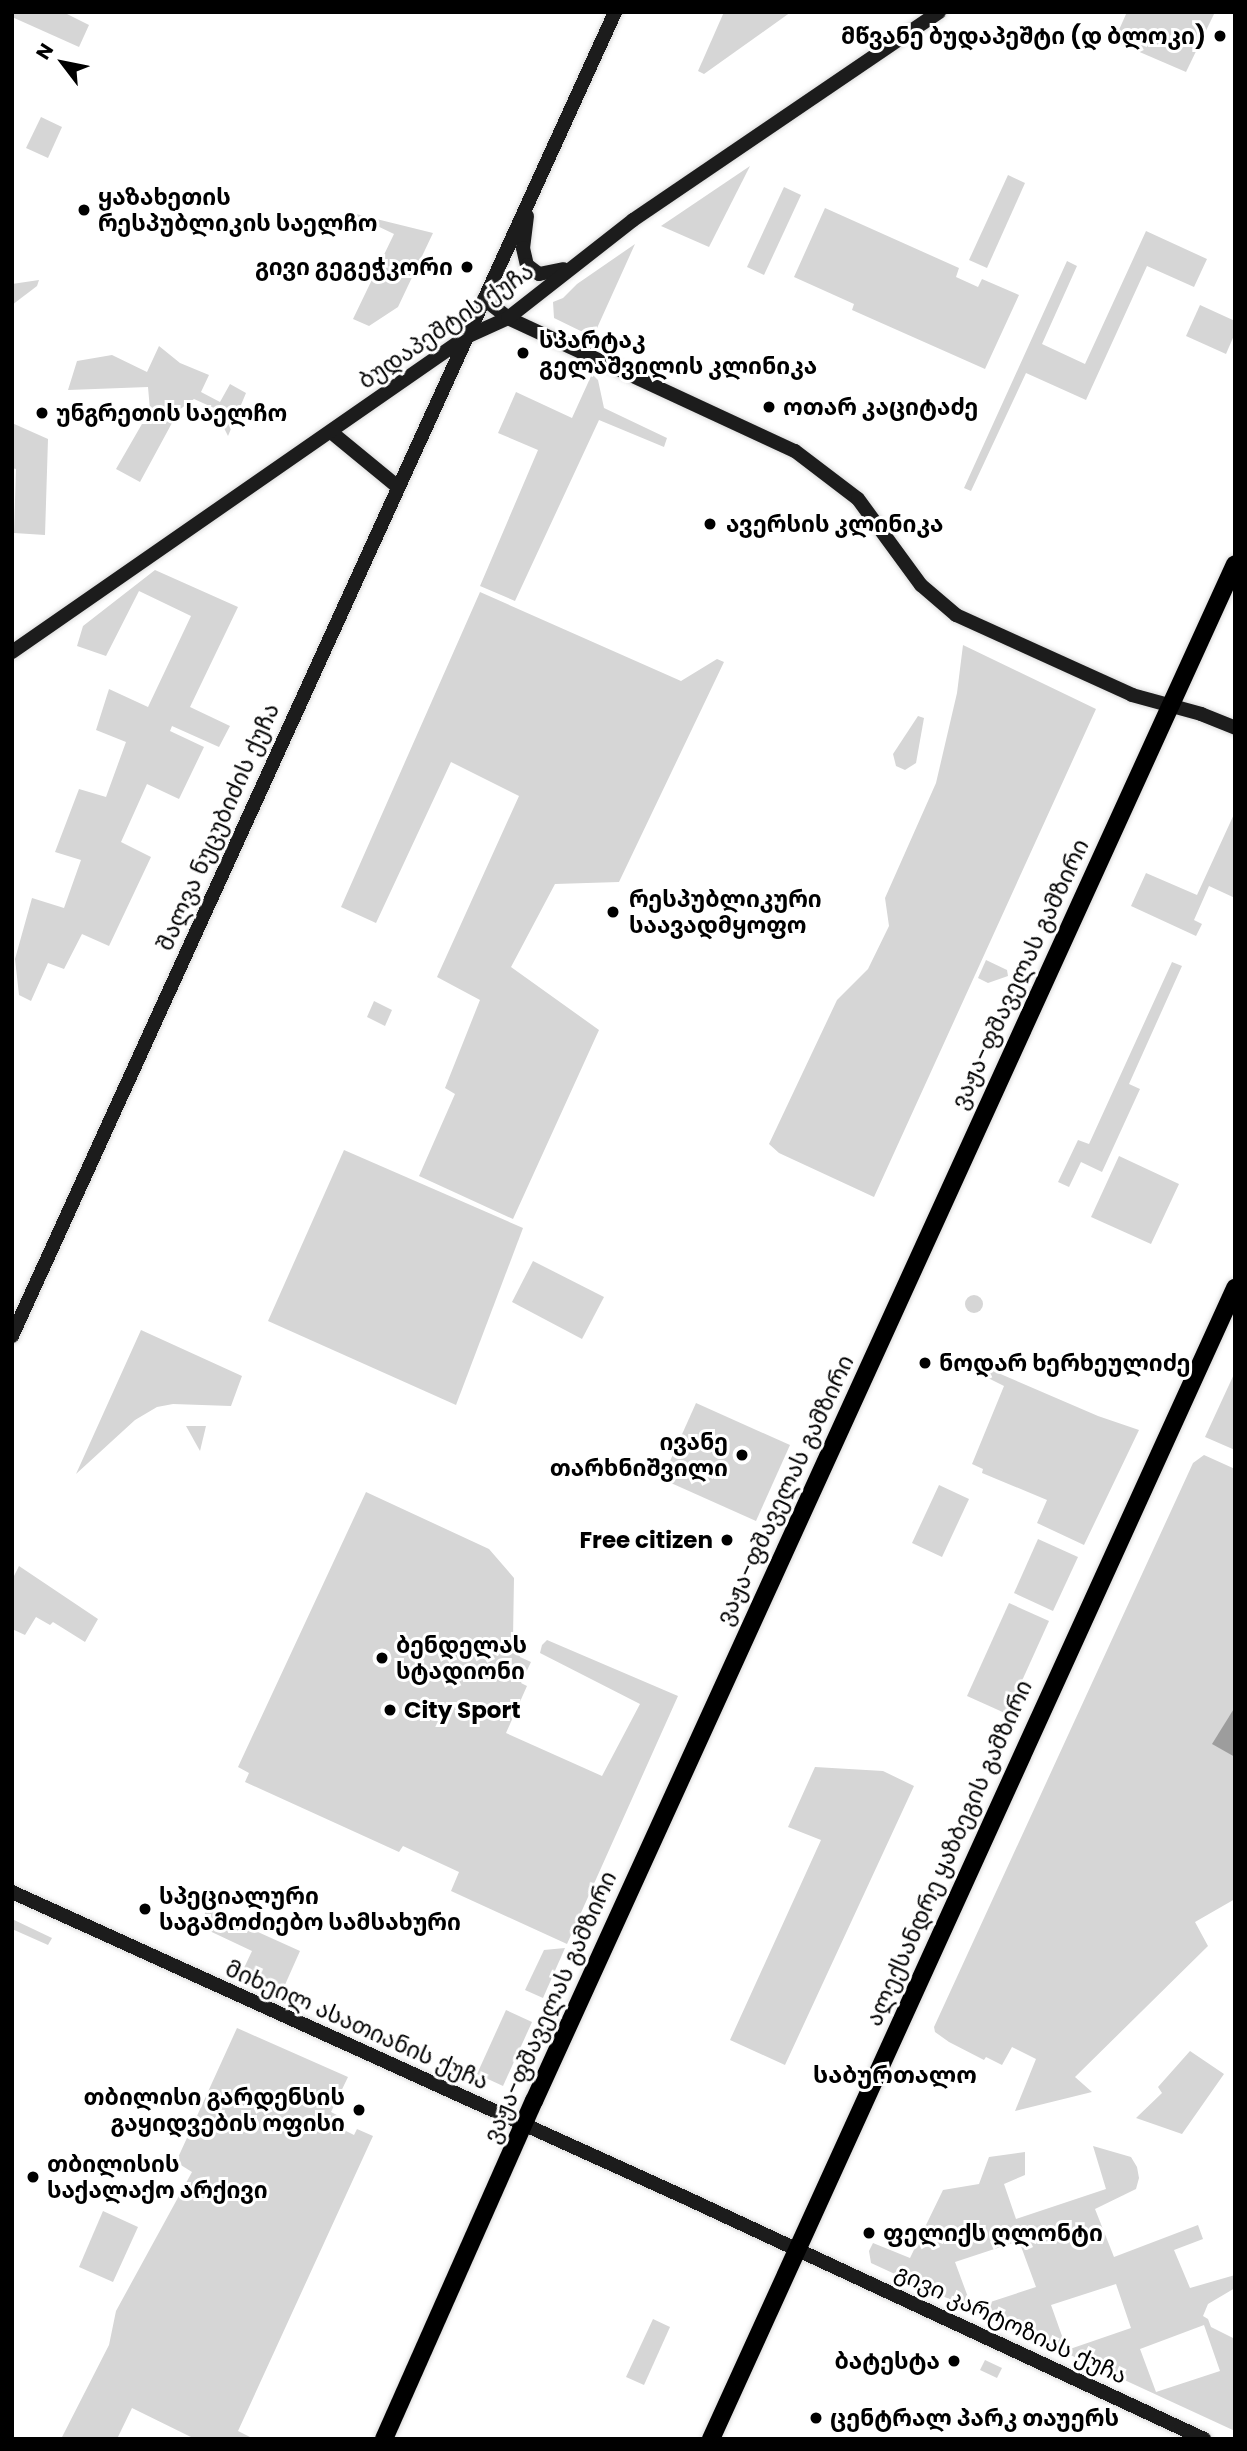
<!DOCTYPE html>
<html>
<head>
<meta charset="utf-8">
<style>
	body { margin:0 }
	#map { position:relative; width:1247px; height:2451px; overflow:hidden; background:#fff; font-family:Poppins,"Noto Sans Georgian",sans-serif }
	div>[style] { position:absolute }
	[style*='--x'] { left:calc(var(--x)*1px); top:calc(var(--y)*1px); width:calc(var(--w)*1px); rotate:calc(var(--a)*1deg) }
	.green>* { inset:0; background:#d6d6d6 }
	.round { border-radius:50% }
	.water>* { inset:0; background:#9d9d9d }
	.roads { filter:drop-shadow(0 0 2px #dbdbdb) drop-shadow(0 0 2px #dbdbdb) }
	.secondary>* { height:14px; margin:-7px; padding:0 7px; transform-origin:7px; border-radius:7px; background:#1c1c1c }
	.primary>* { height:18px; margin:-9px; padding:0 9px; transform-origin:9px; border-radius:9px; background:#000 }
	.dots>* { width:19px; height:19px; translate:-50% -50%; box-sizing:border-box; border:4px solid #fff; border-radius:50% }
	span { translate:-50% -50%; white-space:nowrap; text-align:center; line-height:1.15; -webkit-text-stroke:6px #fff; paint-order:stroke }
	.poi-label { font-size:23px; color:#000; font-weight:700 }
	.right { translate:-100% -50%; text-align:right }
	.left { translate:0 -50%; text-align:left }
	.street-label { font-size:23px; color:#000 }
	.neighbourhood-label { font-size:24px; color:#000; font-weight:700 }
	.frame { position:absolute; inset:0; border:14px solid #000; pointer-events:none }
	.north { position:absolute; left:28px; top:28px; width:70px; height:70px; -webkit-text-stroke:5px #fff; paint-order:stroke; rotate:302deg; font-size:19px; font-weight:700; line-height:28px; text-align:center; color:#000 }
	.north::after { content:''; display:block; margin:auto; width:24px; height:32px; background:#000; clip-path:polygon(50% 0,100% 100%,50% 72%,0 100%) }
</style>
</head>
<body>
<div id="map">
	<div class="green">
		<div style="clip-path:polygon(12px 12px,63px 12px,89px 25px,79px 47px,12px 17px)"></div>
		<div style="clip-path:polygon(724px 12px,791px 12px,704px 74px,698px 71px)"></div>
		<div style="clip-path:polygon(1127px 12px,1215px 12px,1186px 72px,1114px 41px)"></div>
		<div style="clip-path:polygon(41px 117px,62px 127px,48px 158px,26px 148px)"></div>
		<div style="clip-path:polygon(750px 166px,709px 247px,661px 226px)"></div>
		<div style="clip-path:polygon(1008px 175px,1025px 183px,987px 268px,969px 260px)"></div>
		<div style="clip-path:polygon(784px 187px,801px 195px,764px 275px,747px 267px)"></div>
		<div style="clip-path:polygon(825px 208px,959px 268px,956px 277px,978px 287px,982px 279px,1019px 295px,985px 369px,852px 310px,854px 304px,794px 277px)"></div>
		<div style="clip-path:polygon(348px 212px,433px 233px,398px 307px,369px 326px,353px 319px,394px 234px)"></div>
		<div style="clip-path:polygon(1146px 231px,1207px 259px,1194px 287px,1147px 266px,1086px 400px,1026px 373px,971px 491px,964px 488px,1067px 261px,1077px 266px,1042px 344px,1085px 364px)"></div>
		<div style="clip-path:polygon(635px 244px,593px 337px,554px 318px,553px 302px,563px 298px,577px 284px)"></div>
		<div style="clip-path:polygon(39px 280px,37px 286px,12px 305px,12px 284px)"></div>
		<div style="clip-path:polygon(1200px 305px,1235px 321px,1235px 333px,1226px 354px,1186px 336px)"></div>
		<div style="clip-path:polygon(159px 346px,180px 363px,209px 375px,201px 392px,220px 402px,230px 384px,246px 393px,228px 436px,214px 408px,194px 399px,179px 410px,140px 482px,116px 469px,150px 410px,148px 387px,68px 390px,77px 361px,112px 355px,147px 372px)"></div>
		<div style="clip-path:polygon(592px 374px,598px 380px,604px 408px,667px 438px,664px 447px,599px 420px,515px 601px,480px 586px,538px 450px,498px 433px,516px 392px,572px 418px)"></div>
		<div style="clip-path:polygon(12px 423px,48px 439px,45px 535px,14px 533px,16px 469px,12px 468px)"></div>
		<div style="clip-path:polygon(155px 570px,238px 607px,190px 707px,230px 726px,219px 747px,172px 726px,170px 731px,204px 747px,179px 799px,147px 784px,121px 842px,151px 857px,109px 946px,82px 934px,64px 969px,48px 963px,31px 1001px,19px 995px,15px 959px,32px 898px,64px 908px,81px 860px,55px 852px,79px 789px,106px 797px,126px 742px,96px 730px,109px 689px,148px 707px,191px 616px,139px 591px,106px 656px,77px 646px,83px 626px)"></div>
		<div style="clip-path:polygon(480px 592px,681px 681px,717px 659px,724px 662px,619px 882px,555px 884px,511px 967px,599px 1030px,513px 1219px,419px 1176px,455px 1094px,445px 1088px,480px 1000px,437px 977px,519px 796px,451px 762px,376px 923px,341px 907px)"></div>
		<div style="clip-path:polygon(963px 645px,1096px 709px,874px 1197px,779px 1153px,769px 1144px,837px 1000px,868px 969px,889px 926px,885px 898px,936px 783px,957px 693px)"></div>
		<div style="clip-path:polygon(918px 716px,924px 718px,916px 763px,905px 770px,896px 766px,893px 754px)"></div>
		<div style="clip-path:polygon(1235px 812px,1235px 898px,1209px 886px,1194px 920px,1202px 924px,1196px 936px,1131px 906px,1146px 873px,1197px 895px)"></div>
		<div style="clip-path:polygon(986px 960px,1007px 970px,1008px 976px,988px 983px,978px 978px)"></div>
		<div style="clip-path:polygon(1172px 962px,1182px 966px,1129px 1084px,1140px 1089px,1102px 1172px,1081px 1162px,1069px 1187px,1058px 1182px,1078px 1140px,1089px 1144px)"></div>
		<div style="clip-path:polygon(374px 1001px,392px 1010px,385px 1026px,367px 1017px)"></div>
		<div style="clip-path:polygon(344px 1150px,523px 1228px,456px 1405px,268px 1321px)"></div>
		<div style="clip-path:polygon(1119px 1156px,1179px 1184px,1151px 1244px,1091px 1217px)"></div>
		<div style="clip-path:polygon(533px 1261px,604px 1297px,582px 1339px,512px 1302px)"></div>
		<div class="round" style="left:965px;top:1295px;width:18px;height:18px"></div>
		<div style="clip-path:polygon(141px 1330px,242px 1376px,231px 1406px,173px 1404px,157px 1407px,135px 1420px,76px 1474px)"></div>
		<div style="clip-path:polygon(991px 1370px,1098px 1416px,1139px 1430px,1084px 1545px,1037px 1523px,1047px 1500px,982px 1473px,983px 1469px,972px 1464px,1004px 1386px,988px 1378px)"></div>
		<div style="clip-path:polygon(1235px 1372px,1235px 1450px,1205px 1437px)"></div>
		<div style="clip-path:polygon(696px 1403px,790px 1445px,756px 1521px,662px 1479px)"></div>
		<div style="clip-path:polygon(186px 1426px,206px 1426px,200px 1451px)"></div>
		<div style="clip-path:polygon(1204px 1455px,1235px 1469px,1235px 1899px,1195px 1922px,1208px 1946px,1075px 2077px,1092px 2092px,1015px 2111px,1036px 2059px,1012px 2047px,1002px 2065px,986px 2057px,984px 2060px,949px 2042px,935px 2032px,934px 2027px,1193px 1463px)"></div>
		<div style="clip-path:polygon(939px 1485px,969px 1499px,942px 1557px,912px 1543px)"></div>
		<div style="clip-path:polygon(366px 1492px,489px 1549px,514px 1578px,513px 1638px,520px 1657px,531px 1662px,521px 1683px,527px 1686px,506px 1733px,602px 1776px,640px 1704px,540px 1653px,542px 1645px,547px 1640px,678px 1696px,567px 1944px,451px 1891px,459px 1872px,403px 1846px,399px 1852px,245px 1782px,249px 1773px,238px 1767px)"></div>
		<div style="clip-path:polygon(1038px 1539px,1078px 1557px,1053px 1611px,1014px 1593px)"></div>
		<div style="clip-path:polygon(19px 1566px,98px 1619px,85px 1642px,53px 1622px,50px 1625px,36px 1617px,25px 1635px,12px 1629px,12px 1580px)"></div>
		<div style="clip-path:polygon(1009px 1603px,1049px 1621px,1007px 1714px,967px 1696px)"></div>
		<div style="clip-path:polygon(815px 1767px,883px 1771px,914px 1786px,785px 2065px,730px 2040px,821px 1840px,788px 1827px)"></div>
		<div style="clip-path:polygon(207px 1909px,300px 1951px,284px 1987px,244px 1968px,252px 1951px,199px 1926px)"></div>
		<div style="clip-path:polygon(12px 1919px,52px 1938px,48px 1945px,12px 1929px)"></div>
		<div style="clip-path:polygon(565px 1948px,543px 1998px,525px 1990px,544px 1950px)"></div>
		<div style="clip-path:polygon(506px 2010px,532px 2022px,503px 2086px,477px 2074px)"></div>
		<div style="clip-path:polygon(237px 2028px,348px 2077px,331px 2112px,341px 2117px,336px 2126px,354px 2135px,357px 2129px,373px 2136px,238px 2431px,254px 2439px,195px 2439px,132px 2408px,117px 2439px,61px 2439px,109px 2345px,116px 2311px,192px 2172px,176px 2162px)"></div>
		<div style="clip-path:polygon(1190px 2051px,1224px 2074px,1182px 2134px,1136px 2118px,1162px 2093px,1158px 2087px)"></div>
		<div style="clip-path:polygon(evenodd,1093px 2146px,1131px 2157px,1137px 2167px,1139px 2178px,1136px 2189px,1095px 2209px,1114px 2257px,1198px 2225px,1203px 2239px,1174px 2250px,1190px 2288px,1235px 2275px,1235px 2288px,1208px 2304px,1203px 2316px,1208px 2319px,1211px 2327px,1235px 2339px,1235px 2431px,871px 2263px,869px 2251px,873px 2243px,910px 2258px,943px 2190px,979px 2184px,989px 2157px,1025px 2152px,1025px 2175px,1004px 2184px,1016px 2219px,1106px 2189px,1093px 2146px,1019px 2241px,1036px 2287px,972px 2308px,955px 2262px,1019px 2241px,1093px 2146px,1116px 2284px,1131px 2328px,1067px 2350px,1051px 2305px,1116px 2284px,1093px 2146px,1204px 2325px,1220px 2371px,1156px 2392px,1140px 2349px,1204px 2325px)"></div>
		<div style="clip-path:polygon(103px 2211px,138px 2227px,113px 2282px,79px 2267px)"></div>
		<div style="clip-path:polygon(653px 2319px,670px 2327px,644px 2385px,626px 2377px)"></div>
		<div style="clip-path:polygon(985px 2360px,1002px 2368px,997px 2378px,980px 2370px)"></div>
	</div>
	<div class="water">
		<div style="clip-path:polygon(1235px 1707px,1235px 1757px,1212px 1744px)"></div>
	</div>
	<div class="roads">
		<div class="secondary">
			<div style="--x:527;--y:216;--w:32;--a:97"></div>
			<div style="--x:523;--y:248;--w:17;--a:77"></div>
			<div style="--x:527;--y:265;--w:15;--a:37"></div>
			<div style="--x:539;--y:274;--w:25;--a:-11"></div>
			<div style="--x:484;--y:299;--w:31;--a:38"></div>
			<div style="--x:508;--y:318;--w:316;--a:24.9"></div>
			<div style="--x:795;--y:451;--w:79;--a:37.3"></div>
			<div style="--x:858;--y:499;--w:107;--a:53.8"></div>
			<div style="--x:921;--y:585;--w:46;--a:40.6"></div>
			<div style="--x:956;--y:615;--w:193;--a:24.4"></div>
			<div style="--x:1132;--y:695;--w:72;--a:15.4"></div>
			<div style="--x:1201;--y:714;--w:37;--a:22"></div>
			<div style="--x:331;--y:432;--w:87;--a:39.4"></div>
			<div style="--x:12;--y:652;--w:553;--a:-34.75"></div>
			<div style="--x:466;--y:337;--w:46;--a:-24.3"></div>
			<div style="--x:508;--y:318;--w:159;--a:-38.1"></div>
			<div style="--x:633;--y:220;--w:370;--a:-34.2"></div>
			<div style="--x:12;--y:1336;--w:1455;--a:-65.51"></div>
			<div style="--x:12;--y:1892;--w:736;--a:24.41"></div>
			<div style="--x:682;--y:2196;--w:576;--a:24.96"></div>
		</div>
		<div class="primary">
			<div style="--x:384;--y:2439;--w:370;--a:-66.1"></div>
			<div style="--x:534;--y:2101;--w:1689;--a:-65.48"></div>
			<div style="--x:711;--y:2439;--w:1265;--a:-65.52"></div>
		</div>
	</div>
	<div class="dots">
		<div style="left:1220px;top:36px;background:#000"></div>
		<div style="left:84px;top:210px;background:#000"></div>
		<div style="left:467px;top:267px;background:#000"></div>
		<div style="left:523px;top:353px;background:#000"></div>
		<div style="left:769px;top:407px;background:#000"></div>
		<div style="left:42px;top:413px;background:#000"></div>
		<div style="left:710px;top:524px;background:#000"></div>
		<div style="left:613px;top:912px;background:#000"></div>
		<div style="left:925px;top:1363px;background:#000"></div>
		<div style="left:742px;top:1455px;background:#000"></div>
		<div style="left:727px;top:1540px;background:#000"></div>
		<div style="left:382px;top:1658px;background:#000"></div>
		<div style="left:390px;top:1710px;background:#000"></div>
		<div style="left:145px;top:1909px;background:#000"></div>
		<div style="left:359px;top:2110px;background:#000"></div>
		<div style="left:33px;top:2177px;background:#000"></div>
		<div style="left:869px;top:2233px;background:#000"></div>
		<div style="left:954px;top:2361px;background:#000"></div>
		<div style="left:816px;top:2418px;background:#000"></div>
	</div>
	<div class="poi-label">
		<span class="right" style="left:1206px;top:36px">მწვანე ბუდაპეშტი (დ ბლოკი)</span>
		<span class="left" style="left:98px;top:210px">ყაზახეთის<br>რესპუბლიკის საელჩო</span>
		<span class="right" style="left:453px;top:267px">გივი გეგეჭკორი</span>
		<span class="left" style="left:539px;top:353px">სპარტაკ<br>გელაშვილის კლინიკა</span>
		<span class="left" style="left:783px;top:407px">ოთარ კაციტაძე</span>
		<span class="left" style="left:56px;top:413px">უნგრეთის საელჩო</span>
		<span class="left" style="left:726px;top:524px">ავერსის კლინიკა</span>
		<span class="left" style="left:629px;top:912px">რესპუბლიკური<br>საავადმყოფო</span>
		<span class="left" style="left:939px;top:1363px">ნოდარ ხერხეულიძე</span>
		<span class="right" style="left:728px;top:1455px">ივანე<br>თარხნიშვილი</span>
		<span class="right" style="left:713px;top:1540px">Free citizen</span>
		<span class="left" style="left:396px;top:1658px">ბენდელას<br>სტადიონი</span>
		<span class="left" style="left:404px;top:1710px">City Sport</span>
		<span class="left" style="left:159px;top:1909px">სპეციალური<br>საგამოძიებო სამსახური</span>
		<span class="right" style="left:345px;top:2110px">თბილისი გარდენსის<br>გაყიდვების ოფისი</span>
		<span class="left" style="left:47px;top:2177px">თბილისის<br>საქალაქო არქივი</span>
		<span class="left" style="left:883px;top:2233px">ფელიქს ღლონტი</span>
		<span class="right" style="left:940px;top:2361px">ბატესტა</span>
		<span class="left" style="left:830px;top:2418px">ცენტრალ პარკ თაუერს</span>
	</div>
	<div class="street-label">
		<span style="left:446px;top:326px;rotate:-34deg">ბუდაპეშტის ქუჩა</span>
		<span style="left:218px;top:827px;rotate:-66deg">შალვა ნუცუბიძის ქუჩა</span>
		<span style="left:1020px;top:974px;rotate:-65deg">ვაჟა-ფშაველას გამზირი</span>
		<span style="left:785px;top:1490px;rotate:-65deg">ვაჟა-ფშაველას გამზირი</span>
		<span style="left:949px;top:1853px;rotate:-66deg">ალექსანდრე ყაზბეგის გამზირი</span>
		<span style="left:550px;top:2007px;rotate:-66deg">ვაჟა-ფშაველას გამზირი</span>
		<span style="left:357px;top:2025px;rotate:24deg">მიხეილ ასათიანის ქუჩა</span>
		<span style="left:1011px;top:2324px;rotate:25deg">გივი კარტოზიას ქუჩა</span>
	</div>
	<div class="neighbourhood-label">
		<span style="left:895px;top:2075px">საბურთალო</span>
	</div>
	<div class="frame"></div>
	<div class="north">N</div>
</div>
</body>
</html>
